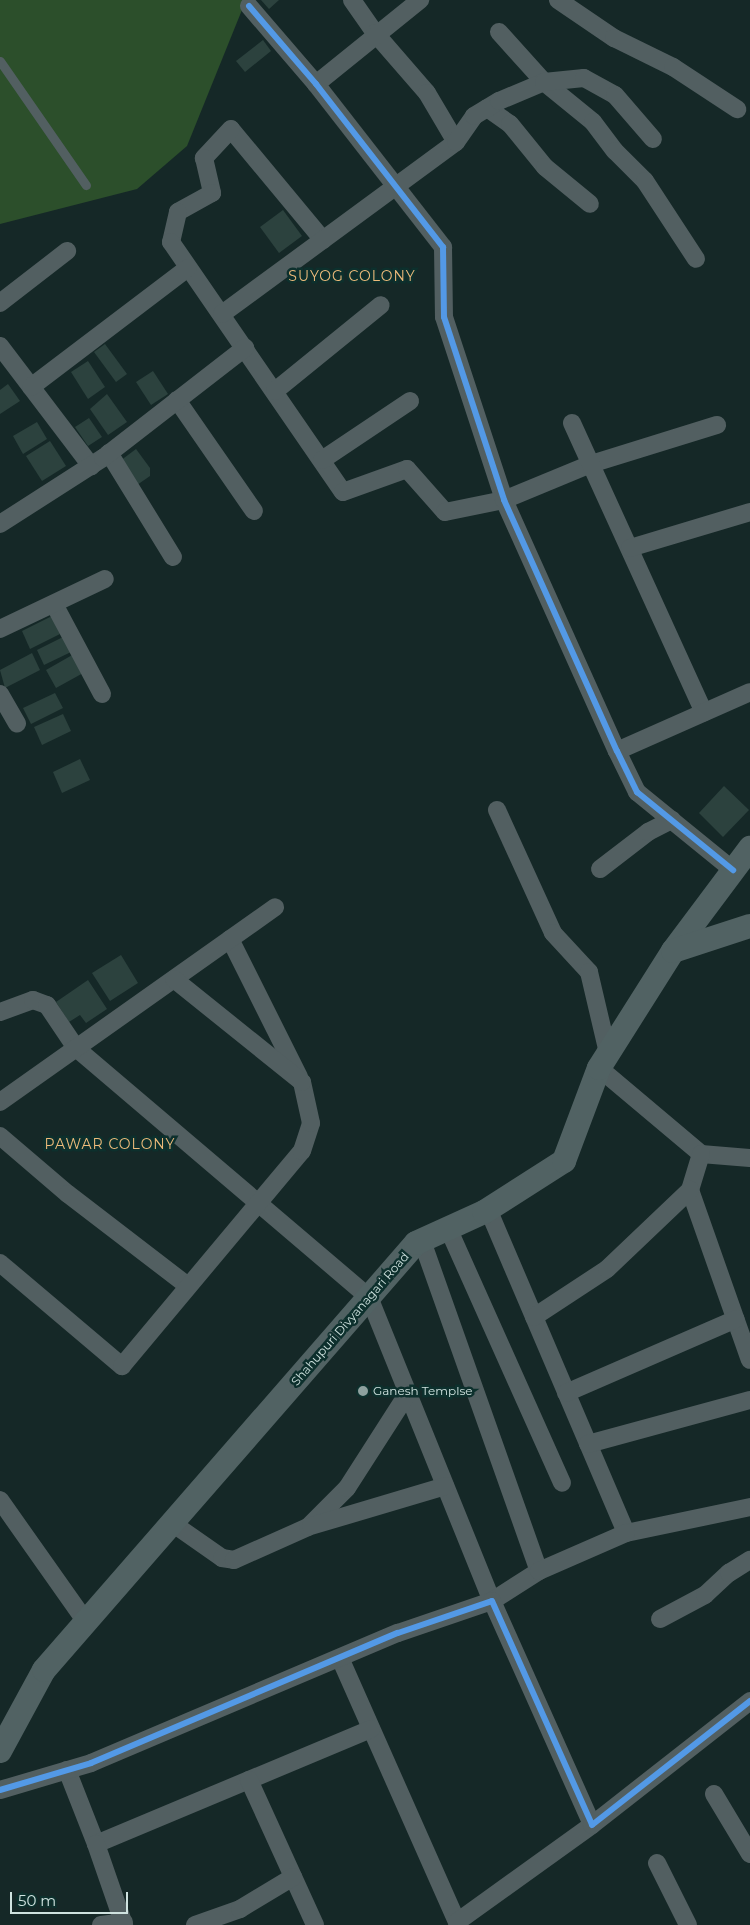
<!DOCTYPE html>
<html>
<head>
<meta charset="utf-8">
<style>
	body { margin:0 }
	#map { position:relative; width:750px; height:1925px; overflow:hidden; background:#152827; font-family:Montserrat,sans-serif }
	div>[style] { position:absolute }
	[style*='--x'] { left:calc(var(--x)*1px); top:calc(var(--y)*1px); width:calc(var(--w)*1px); rotate:calc(var(--a)*1deg) }
	.green>* { inset:0; background:#2c4f2b }
	.building>* { inset:0; background:#2c423e }
	.service>* { height:9px; margin:-4.5px; padding:0 4.5px; transform-origin:4.5px; border-radius:4.5px; background:#525f61 }
	.minor>* { height:18px; margin:-9px; padding:0 9px; transform-origin:9px; border-radius:9px; background:#525f61 }
	.secondary>* { height:24px; margin:-12px; padding:0 12px; transform-origin:12px; border-radius:12px; background:#516263 }
	.cycleway>* { height:6px; margin:-3px; padding:0 3px; transform-origin:3px; border-radius:3px; background:#5399e6 }
	.dots>* { width:14px; height:14px; translate:-50% -50%; box-sizing:border-box; border:2px solid #0d302d; border-radius:50% }
	span { translate:-50% -50%; white-space:nowrap; text-align:center; line-height:1.15; -webkit-text-stroke:5px #0d302d; paint-order:stroke }
	.street-label { font-size:12px; color:#cfe2df }
	.poi-label { font-size:12px; color:#cfe2df }
	.left { translate:0 -50%; text-align:left }
	.neighbourhood-label { font-size:14px; color:#eebb7b; letter-spacing:1px }
	.scale { position:absolute; left:10px; top:1892px; width:118px; height:22px; box-sizing:border-box; border:2px solid #cfe2df; border-top:0; padding-left:6px; font-size:15px; line-height:18px; white-space:nowrap; color:#cfe2df; -webkit-text-stroke:4px #0d302d; paint-order:stroke }
</style>
</head>
<body>
<div id="map">
	<div class="green">
		<i style="clip-path:polygon(0 0,246px 0,187px 146px,137px 189px,0 224px)"></i>
	</div>
	<div class="building">
		<i style="clip-path:polygon(261px 0,279px 0,269px 9px)"></i>
		<i style="clip-path:polygon(263px 40px,271px 51px,245px 72px,236px 61px)"></i>
		<i style="clip-path:polygon(283px 210px,302px 236px,279px 253px,260px 227px)"></i>
		<i style="clip-path:polygon(105px 344px,127px 374px,116px 382px,94px 352px)"></i>
		<i style="clip-path:polygon(88px 361px,105px 387px,88px 399px,71px 372px)"></i>
		<i style="clip-path:polygon(153px 371px,168px 394px,151px 405px,136px 382px)"></i>
		<i style="clip-path:polygon(8px 384px,20px 401px,0 414px,0 390px)"></i>
		<i style="clip-path:polygon(107px 394px,127px 422px,108px 435px,90px 409px)"></i>
		<i style="clip-path:polygon(89px 418px,102px 437px,88px 446px,75px 427px)"></i>
		<i style="clip-path:polygon(37px 422px,47px 439px,23px 454px,13px 436px)"></i>
		<i style="clip-path:polygon(50px 441px,66px 466px,42px 481px,26px 456px)"></i>
		<i style="clip-path:polygon(136px 449px,150px 468px,150px 476px,137px 485px,120px 461px)"></i>
		<i style="clip-path:polygon(52px 616px,60px 634px,30px 649px,22px 631px)"></i>
		<i style="clip-path:polygon(63px 637px,71px 652px,44px 665px,37px 650px)"></i>
		<i style="clip-path:polygon(32px 653px,40px 670px,5px 688px,0 670px)"></i>
		<i style="clip-path:polygon(74px 654px,85px 672px,56px 688px,46px 670px)"></i>
		<i style="clip-path:polygon(55px 693px,63px 708px,31px 724px,23px 708px)"></i>
		<i style="clip-path:polygon(63px 714px,71px 731px,42px 745px,34px 727px)"></i>
		<i style="clip-path:polygon(80px 759px,90px 780px,62px 793px,53px 772px)"></i>
		<i style="clip-path:polygon(724px 786px,749px 810px,723px 837px,699px 813px)"></i>
		<i style="clip-path:polygon(121px 955px,138px 983px,110px 1001px,92px 973px)"></i>
		<i style="clip-path:polygon(88px 980px,107px 1009px,86px 1023px,80px 1015px,69px 1022px,56px 1002px)"></i>
	</div>
	<div class="service">
		<i style="--x:0;--y:61;--w:151;--a:55.3"></i>
	</div>
	<div class="minor">
		<i style="--x:352;--y:0;--w:40;--a:55.1"></i>
		<i style="--x:375;--y:33;--w:79;--a:49.1"></i>
		<i style="--x:427;--y:93;--w:57;--a:59.4"></i>
		<i style="--x:558;--y:0;--w:68;--a:34.2"></i>
		<i style="--x:614;--y:38;--w:66;--a:26.2"></i>
		<i style="--x:673;--y:67;--w:77;--a:33.3"></i>
		<i style="--x:249;--y:6;--w:103;--a:49.3"></i>
		<i style="--x:316;--y:84;--w:207;--a:52.1"></i>
		<i style="--x:443;--y:247;--w:70;--a:89.2"></i>
		<i style="--x:444;--y:317;--w:193;--a:71.8"></i>
		<i style="--x:504;--y:500;--w:275;--a:65.8"></i>
		<i style="--x:617;--y:751;--w:46;--a:64"></i>
		<i style="--x:637;--y:792;--w:124;--a:39.1"></i>
		<i style="--x:499;--y:32;--w:67;--a:48"></i>
		<i style="--x:544;--y:82;--w:63;--a:39.2"></i>
		<i style="--x:593;--y:122;--w:36;--a:53"></i>
		<i style="--x:615;--y:151;--w:42;--a:45"></i>
		<i style="--x:645;--y:181;--w:93;--a:56.8"></i>
		<i style="--x:316;--y:84;--w:134;--a:-38.9"></i>
		<i style="--x:487;--y:108;--w:28;--a:35"></i>
		<i style="--x:510;--y:124;--w:55;--a:50.9"></i>
		<i style="--x:545;--y:167;--w:58;--a:39.4"></i>
		<i style="--x:323;--y:240;--w:144;--a:-129.7"></i>
		<i style="--x:231;--y:129;--w:40;--a:133"></i>
		<i style="--x:204;--y:158;--w:36;--a:77"></i>
		<i style="--x:212;--y:193;--w:39;--a:151"></i>
		<i style="--x:178;--y:212;--w:31;--a:103"></i>
		<i style="--x:171;--y:242;--w:303;--a:55.5"></i>
		<i style="--x:343;--y:492;--w:68;--a:-19.8"></i>
		<i style="--x:407;--y:469;--w:57;--a:48.5"></i>
		<i style="--x:445;--y:512;--w:60;--a:-11.5"></i>
		<i style="--x:504;--y:500;--w:94;--a:-22.5"></i>
		<i style="--x:591;--y:464;--w:132;--a:-17.2"></i>
		<i style="--x:0;--y:303;--w:85;--a:-37.8"></i>
		<i style="--x:222;--y:314;--w:290;--a:-36.3"></i>
		<i style="--x:456;--y:142;--w:32;--a:-55"></i>
		<i style="--x:474;--y:116;--w:29;--a:-31"></i>
		<i style="--x:499;--y:101;--w:49;--a:-22.9"></i>
		<i style="--x:544;--y:82;--w:40;--a:-5.7"></i>
		<i style="--x:584;--y:78;--w:35;--a:29"></i>
		<i style="--x:615;--y:95;--w:58;--a:49.2"></i>
		<i style="--x:0;--y:346;--w:151;--a:52.8"></i>
		<i style="--x:31;--y:387;--w:197;--a:-37.2"></i>
		<i style="--x:275;--y:391;--w:136;--a:-39.1"></i>
		<i style="--x:177;--y:400;--w:135;--a:55.3"></i>
		<i style="--x:572;--y:423;--w:318;--a:65.5"></i>
		<i style="--x:109;--y:453;--w:122;--a:58.4"></i>
		<i style="--x:322;--y:460;--w:106;--a:-33.8"></i>
		<i style="--x:0;--y:524;--w:122;--a:-32.7"></i>
		<i style="--x:103;--y:458;--w:180;--a:-37.8"></i>
		<i style="--x:630;--y:548;--w:125;--a:-16.7"></i>
		<i style="--x:54;--y:604;--w:102;--a:61.9"></i>
		<i style="--x:0;--y:629;--w:116;--a:-25.5"></i>
		<i style="--x:0;--y:694;--w:34;--a:60"></i>
		<i style="--x:617;--y:751;--w:145;--a:-23.9"></i>
		<i style="--x:497;--y:810;--w:135;--a:65.5"></i>
		<i style="--x:553;--y:933;--w:53;--a:47.3"></i>
		<i style="--x:589;--y:972;--w:83;--a:76.8"></i>
		<i style="--x:600;--y:869;--w:61;--a:-37.6"></i>
		<i style="--x:648;--y:832;--w:27;--a:-27"></i>
		<i style="--x:230;--y:939;--w:154;--a:63.4"></i>
		<i style="--x:0;--y:1012;--w:35;--a:-20"></i>
		<i style="--x:33;--y:1000;--w:15;--a:20"></i>
		<i style="--x:47;--y:1005;--w:52;--a:56"></i>
		<i style="--x:76;--y:1048;--w:385;--a:40.4"></i>
		<i style="--x:369;--y:1297;--w:328;--a:68"></i>
		<i style="--x:492;--y:1601;--w:56;--a:-32.6"></i>
		<i style="--x:599;--y:1068;--w:133;--a:40.1"></i>
		<i style="--x:701;--y:1154;--w:49;--a:4.7"></i>
		<i style="--x:0;--y:1102;--w:337;--a:-35.3"></i>
		<i style="--x:0;--y:1136;--w:89;--a:40.5"></i>
		<i style="--x:68;--y:1194;--w:151;--a:37.5"></i>
		<i style="--x:701;--y:1154;--w:38;--a:107"></i>
		<i style="--x:690;--y:1190;--w:180;--a:70.6"></i>
		<i style="--x:488;--y:1209;--w:352;--a:66.9"></i>
		<i style="--x:626;--y:1533;--w:127;--a:-11.8"></i>
		<i style="--x:448;--y:1228;--w:279;--a:65.9"></i>
		<i style="--x:422;--y:1241;--w:350;--a:70.5"></i>
		<i style="--x:539;--y:1571;--w:95;--a:-23.6"></i>
		<i style="--x:0;--y:1263;--w:160;--a:40.2"></i>
		<i style="--x:122;--y:1366;--w:280;--a:-50.1"></i>
		<i style="--x:302;--y:1151;--w:29;--a:-72"></i>
		<i style="--x:311;--y:1123;--w:42;--a:-102.4"></i>
		<i style="--x:302;--y:1082;--w:164;--a:-141.2"></i>
		<i style="--x:534;--y:1317;--w:87;--a:-33.3"></i>
		<i style="--x:607;--y:1269;--w:115;--a:-43.6"></i>
		<i style="--x:566;--y:1393;--w:185;--a:-23.5"></i>
		<i style="--x:588;--y:1444;--w:168;--a:-15.2"></i>
		<i style="--x:0;--y:1500;--w:149;--a:54.8"></i>
		<i style="--x:172;--y:1523;--w:61;--a:35"></i>
		<i style="--x:222;--y:1558;--w:12;--a:9"></i>
		<i style="--x:234;--y:1560;--w:81;--a:-24"></i>
		<i style="--x:308;--y:1527;--w:55;--a:-45"></i>
		<i style="--x:347;--y:1488;--w:113;--a:-57.3"></i>
		<i style="--x:311;--y:1526;--w:140;--a:-16.6"></i>
		<i style="--x:660;--y:1619;--w:51;--a:-28.1"></i>
		<i style="--x:705;--y:1595;--w:33;--a:-43"></i>
		<i style="--x:729;--y:1573;--w:25;--a:-32"></i>
		<i style="--x:340;--y:1658;--w:289;--a:66.1"></i>
		<i style="--x:457;--y:1922;--w:166;--a:-35.7"></i>
		<i style="--x:67;--y:1770;--w:79;--a:68.6"></i>
		<i style="--x:96;--y:1844;--w:298;--a:-22.7"></i>
		<i style="--x:249;--y:1780;--w:159;--a:65.5"></i>
		<i style="--x:0;--y:1790;--w:95;--a:-16.5"></i>
		<i style="--x:91;--y:1763;--w:333;--a:-23"></i>
		<i style="--x:398;--y:1633;--w:99;--a:-18.8"></i>
		<i style="--x:492;--y:1601;--w:245;--a:65.9"></i>
		<i style="--x:592;--y:1825;--w:201;--a:-38.1"></i>
		<i style="--x:714;--y:1794;--w:70;--a:59"></i>
		<i style="--x:96;--y:1844;--w:86;--a:70.9"></i>
		<i style="--x:657;--y:1863;--w:69;--a:63.4"></i>
		<i style="--x:101;--y:1925;--w:23;--a:-7"></i>
		<i style="--x:195;--y:1925;--w:48;--a:-19.6"></i>
		<i style="--x:240;--y:1909;--w:62;--a:-31.1"></i>
	</div>
	<div class="secondary">
		<i style="--x:673;--y:951;--w:129;--a:-53.2"></i>
		<i style="--x:0;--y:1751;--w:92;--a:-61.5"></i>
		<i style="--x:44;--y:1670;--w:566;--a:-48.94"></i>
		<i style="--x:416;--y:1243;--w:75;--a:-24.5"></i>
		<i style="--x:484;--y:1212;--w:95;--a:-32.5"></i>
		<i style="--x:564;--y:1161;--w:99;--a:-69.4"></i>
		<i style="--x:599;--y:1068;--w:138;--a:-57.7"></i>
		<i style="--x:673;--y:951;--w:81;--a:-18"></i>
	</div>
	<div class="cycleway">
		<i style="--x:249;--y:6;--w:103;--a:49.3"></i>
		<i style="--x:316;--y:84;--w:207;--a:52.1"></i>
		<i style="--x:443;--y:247;--w:70;--a:89.2"></i>
		<i style="--x:444;--y:317;--w:193;--a:71.8"></i>
		<i style="--x:504;--y:500;--w:275;--a:65.8"></i>
		<i style="--x:617;--y:751;--w:46;--a:64"></i>
		<i style="--x:637;--y:792;--w:124;--a:39.1"></i>
		<i style="--x:0;--y:1790;--w:95;--a:-16.5"></i>
		<i style="--x:91;--y:1763;--w:333;--a:-23"></i>
		<i style="--x:398;--y:1633;--w:99;--a:-18.8"></i>
		<i style="--x:492;--y:1601;--w:245;--a:65.9"></i>
		<i style="--x:592;--y:1825;--w:201;--a:-38.1"></i>
	</div>
	<div class="dots">
		<i style="left:363px;top:1391px;background:#8ea19f"></i>
	</div>
	<div class="street-label">
		<span style="left:350px;top:1319px;rotate:-49deg">Shahupuri Divyanagari Road</span>
	</div>
	<div class="poi-label">
		<span class="left" style="left:373px;top:1391px">Ganesh Templse</span>
	</div>
	<div class="neighbourhood-label">
		<span style="left:352px;top:276px">SUYOG COLONY</span>
		<span style="left:110px;top:1144px">PAWAR COLONY</span>
	</div>
	<div class="scale">50 m</div>
</div>
</body>
</html>
